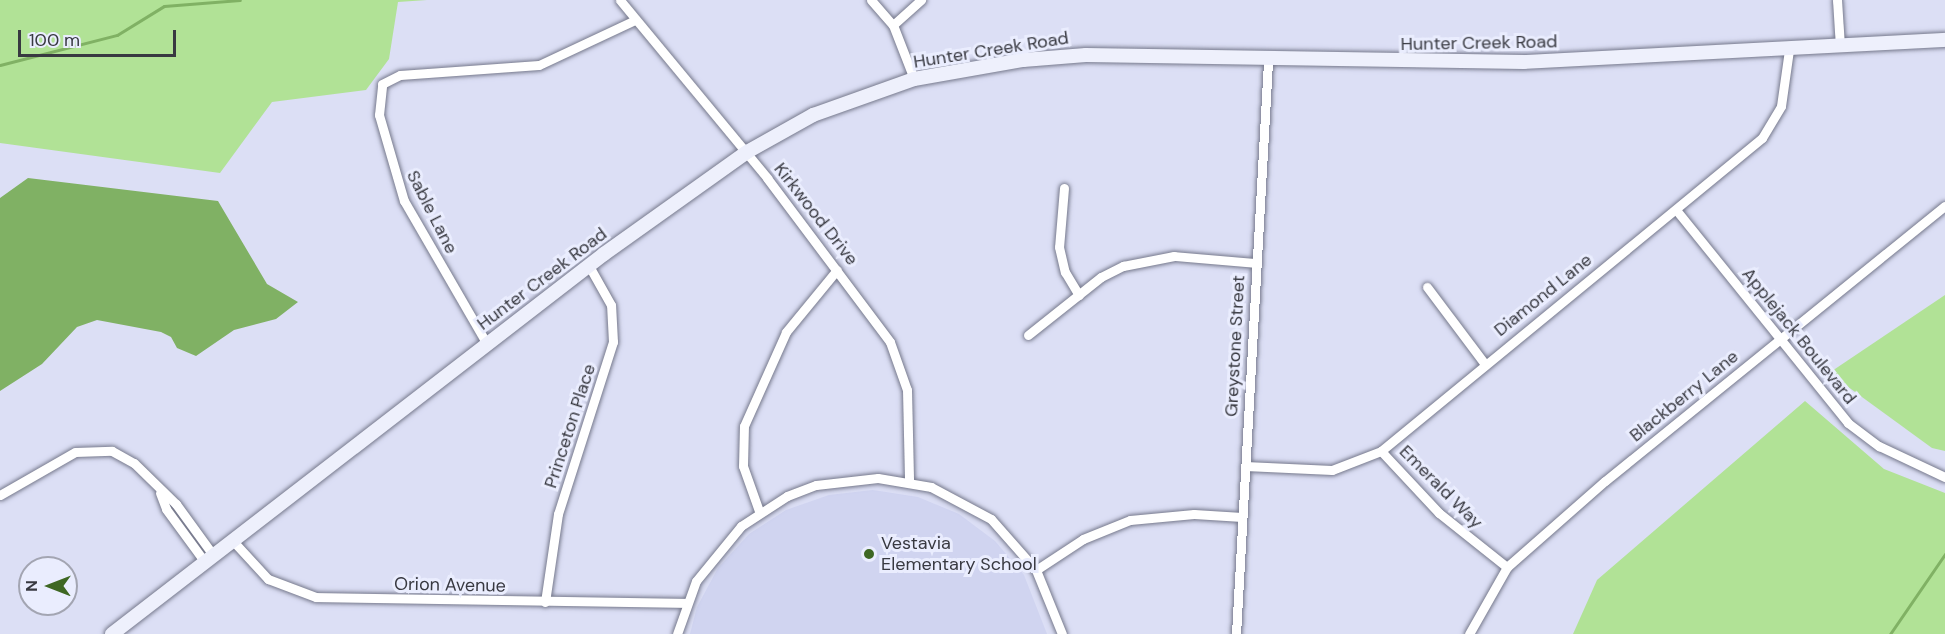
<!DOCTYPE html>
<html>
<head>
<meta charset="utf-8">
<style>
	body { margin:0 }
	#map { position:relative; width:1945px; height:634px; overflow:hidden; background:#dcdff5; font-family:"DM Sans",sans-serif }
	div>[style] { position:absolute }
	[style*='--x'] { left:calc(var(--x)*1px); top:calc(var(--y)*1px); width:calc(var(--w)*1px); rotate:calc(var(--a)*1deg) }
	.built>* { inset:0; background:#d0d4f0 }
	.green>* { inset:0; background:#b1e296 }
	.water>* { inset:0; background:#80b164 }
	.stream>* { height:3px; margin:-1.5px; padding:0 1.5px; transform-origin:1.5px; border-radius:1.5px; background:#80b164 }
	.roads { filter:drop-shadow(0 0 2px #76798c) drop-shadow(0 0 2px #76798c) }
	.minor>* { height:9px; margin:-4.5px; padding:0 4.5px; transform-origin:4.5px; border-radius:4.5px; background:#fff }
	.secondary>* { height:14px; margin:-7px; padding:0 7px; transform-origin:7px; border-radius:7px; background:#eef0fc }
	.dots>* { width:16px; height:16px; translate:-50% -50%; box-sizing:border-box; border:3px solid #eaedfe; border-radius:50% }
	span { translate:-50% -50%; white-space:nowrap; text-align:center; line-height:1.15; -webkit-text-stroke:6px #eaedfe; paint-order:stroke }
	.street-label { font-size:18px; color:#383941 }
	.poi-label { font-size:18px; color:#383941 }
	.left { translate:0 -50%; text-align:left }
	.north { position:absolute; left:18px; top:556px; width:60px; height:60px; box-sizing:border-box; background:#eaedfe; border:2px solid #a3a5b2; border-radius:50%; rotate:270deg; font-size:16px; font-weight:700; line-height:24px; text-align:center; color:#383941 }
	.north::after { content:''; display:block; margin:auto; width:21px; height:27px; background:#3e6723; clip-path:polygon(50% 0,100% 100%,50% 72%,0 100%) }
	.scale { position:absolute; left:18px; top:30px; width:158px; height:27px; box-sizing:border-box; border:3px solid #383941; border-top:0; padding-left:8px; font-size:18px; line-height:21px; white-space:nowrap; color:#383941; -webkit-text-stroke:4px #eaedfe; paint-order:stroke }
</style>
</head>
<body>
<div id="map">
	<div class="built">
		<i style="clip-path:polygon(873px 490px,918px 497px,959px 514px,995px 541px,1024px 575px,1047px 634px,690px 634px,697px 607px,718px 568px,749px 534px,786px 510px,829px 495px)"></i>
	</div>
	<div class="green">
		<i style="clip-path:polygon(0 0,427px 0,398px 2px,389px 59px,366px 90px,272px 102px,220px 173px,0 143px)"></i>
		<i style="clip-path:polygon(1945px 295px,1945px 451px,1932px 448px,1829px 373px)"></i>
		<i style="clip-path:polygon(1805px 401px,1884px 469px,1945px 493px,1945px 634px,1573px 634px,1597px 580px)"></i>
	</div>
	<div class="water">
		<i style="clip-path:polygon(28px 178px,218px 201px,267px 284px,298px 302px,276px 319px,234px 330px,196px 356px,177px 348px,171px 337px,161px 332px,97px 320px,77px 327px,42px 364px,0 391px,0 198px)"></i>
	</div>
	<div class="stream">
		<i style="--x:0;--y:65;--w:121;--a:-14.4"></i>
		<i style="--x:117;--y:35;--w:55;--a:-31.7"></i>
		<i style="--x:164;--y:6;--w:76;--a:-4.5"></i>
		<i style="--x:1890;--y:634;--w:97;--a:-55.5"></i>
	</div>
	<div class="roads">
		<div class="minor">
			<i style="--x:620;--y:0;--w:231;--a:50.4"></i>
			<i style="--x:767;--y:178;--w:205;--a:53.1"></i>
			<i style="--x:890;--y:342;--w:51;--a:70.5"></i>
			<i style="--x:907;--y:390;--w:91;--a:88.7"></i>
			<i style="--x:871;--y:0;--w:33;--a:49"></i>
			<i style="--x:893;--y:25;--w:58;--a:68.7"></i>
			<i style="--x:1837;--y:0;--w:46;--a:86.3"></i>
			<i style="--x:893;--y:25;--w:38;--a:-42"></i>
			<i style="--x:1064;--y:188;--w:59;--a:94.8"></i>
			<i style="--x:1059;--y:247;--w:26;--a:77"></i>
			<i style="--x:1065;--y:272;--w:27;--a:59"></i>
			<i style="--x:1677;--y:211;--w:272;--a:51.1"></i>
			<i style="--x:1848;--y:423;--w:39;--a:37"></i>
			<i style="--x:1879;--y:446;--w:73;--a:25.2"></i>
			<i style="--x:1427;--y:287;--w:95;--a:53.1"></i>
			<i style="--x:1028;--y:335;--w:93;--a:-38.5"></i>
			<i style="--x:1101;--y:277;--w:25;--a:-27"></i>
			<i style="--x:1123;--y:266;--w:52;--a:-11.1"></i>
			<i style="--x:1174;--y:256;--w:82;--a:4.9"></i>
			<i style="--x:487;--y:344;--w:165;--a:-120.1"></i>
			<i style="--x:404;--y:201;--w:90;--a:-106.2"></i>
			<i style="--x:379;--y:115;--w:31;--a:-84"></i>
			<i style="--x:382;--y:84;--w:20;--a:-27"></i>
			<i style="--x:400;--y:75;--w:139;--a:-4.1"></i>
			<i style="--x:539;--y:65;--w:106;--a:-25.1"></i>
			<i style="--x:1381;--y:451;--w:85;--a:46.9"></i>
			<i style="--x:1439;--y:513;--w:87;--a:38.5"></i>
			<i style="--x:1245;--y:466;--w:87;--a:2.6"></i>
			<i style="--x:1332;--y:470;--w:53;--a:-21.2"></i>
			<i style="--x:1381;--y:451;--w:493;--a:-39.4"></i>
			<i style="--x:1762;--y:138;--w:37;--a:-59"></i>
			<i style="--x:1781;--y:106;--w:57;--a:-81.9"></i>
			<i style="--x:160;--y:493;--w:17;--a:69"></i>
			<i style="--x:166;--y:509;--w:64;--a:53.8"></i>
			<i style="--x:0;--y:495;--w:86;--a:-29.8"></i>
			<i style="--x:75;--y:452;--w:37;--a:-2"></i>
			<i style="--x:112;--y:451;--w:25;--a:29"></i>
			<i style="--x:134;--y:463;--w:59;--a:44.3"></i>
			<i style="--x:176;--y:504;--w:63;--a:54"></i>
			<i style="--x:759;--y:511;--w:48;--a:-109.6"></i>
			<i style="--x:743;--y:466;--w:40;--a:-88.6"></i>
			<i style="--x:744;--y:426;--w:103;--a:-65.9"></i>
			<i style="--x:786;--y:332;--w:80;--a:-50.6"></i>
			<i style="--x:233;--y:541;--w:52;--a:47.4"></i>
			<i style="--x:268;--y:579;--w:51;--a:20.6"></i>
			<i style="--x:316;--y:597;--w:371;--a:0.9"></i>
			<i style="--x:1036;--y:570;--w:56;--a:-33.4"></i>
			<i style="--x:1083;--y:539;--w:51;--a:-22"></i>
			<i style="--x:1130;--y:520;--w:64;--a:-5.4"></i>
			<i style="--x:1194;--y:514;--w:48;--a:3.6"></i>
			<i style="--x:545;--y:602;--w:89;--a:-81.6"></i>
			<i style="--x:558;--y:514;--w:181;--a:-72.3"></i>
			<i style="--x:613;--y:342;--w:37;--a:-93"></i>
			<i style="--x:611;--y:305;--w:45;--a:-119.4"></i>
			<i style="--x:677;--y:634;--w:56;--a:-70.3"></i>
			<i style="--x:696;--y:581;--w:71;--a:-50.7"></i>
			<i style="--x:741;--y:526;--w:55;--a:-33.1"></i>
			<i style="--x:787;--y:496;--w:31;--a:-21"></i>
			<i style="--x:816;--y:485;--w:62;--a:-6.4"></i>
			<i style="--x:878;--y:478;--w:54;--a:9.6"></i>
			<i style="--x:931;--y:487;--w:68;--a:28.1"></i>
			<i style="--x:991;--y:519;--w:68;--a:48.6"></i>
			<i style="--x:1036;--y:570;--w:69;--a:67.9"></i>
			<i style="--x:1236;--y:634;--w:574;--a:-86.8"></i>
			<i style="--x:1469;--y:634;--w:77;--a:-60.4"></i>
			<i style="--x:1507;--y:567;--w:130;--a:-41.3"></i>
			<i style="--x:1605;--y:481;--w:437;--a:-39"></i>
		</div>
		<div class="secondary">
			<i style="--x:112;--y:634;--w:622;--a:-37.68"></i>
			<i style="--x:604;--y:254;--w:176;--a:-35.5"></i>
			<i style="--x:747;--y:152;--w:76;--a:-29.3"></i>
			<i style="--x:813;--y:115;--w:107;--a:-19.6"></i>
			<i style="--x:914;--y:79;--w:111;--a:-9.9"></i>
			<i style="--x:1023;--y:60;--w:63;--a:-4.5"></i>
			<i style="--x:1086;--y:55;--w:438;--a:0.9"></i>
			<i style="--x:1524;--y:62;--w:422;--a:-3"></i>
		</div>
	</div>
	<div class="dots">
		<i style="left:869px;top:554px;background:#3e6723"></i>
	</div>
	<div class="street-label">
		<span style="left:1479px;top:43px;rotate:-1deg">Hunter Creek Road</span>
		<span style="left:991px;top:50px;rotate:-9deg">Hunter Creek Road</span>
		<span style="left:432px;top:212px;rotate:63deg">Sable Lane</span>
		<span style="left:816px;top:214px;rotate:52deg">Kirkwood Drive</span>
		<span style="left:542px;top:279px;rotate:-37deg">Hunter Creek Road</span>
		<span style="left:1543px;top:295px;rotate:-39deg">Diamond Lane</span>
		<span style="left:1799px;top:336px;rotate:51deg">Applejack Boulevard</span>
		<span style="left:1235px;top:346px;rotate:-87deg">Greystone Street</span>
		<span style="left:1684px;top:396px;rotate:-39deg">Blackberry Lane</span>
		<span style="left:570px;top:426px;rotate:-72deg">Princeton Place</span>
		<span style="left:1441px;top:487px;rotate:45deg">Emerald Way</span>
		<span style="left:450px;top:585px;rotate:1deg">Orion Avenue</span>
	</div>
	<div class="poi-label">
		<span class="left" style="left:881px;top:554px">Vestavia<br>Elementary School</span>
	</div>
	<div class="north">N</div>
	<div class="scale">100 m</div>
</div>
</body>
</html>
